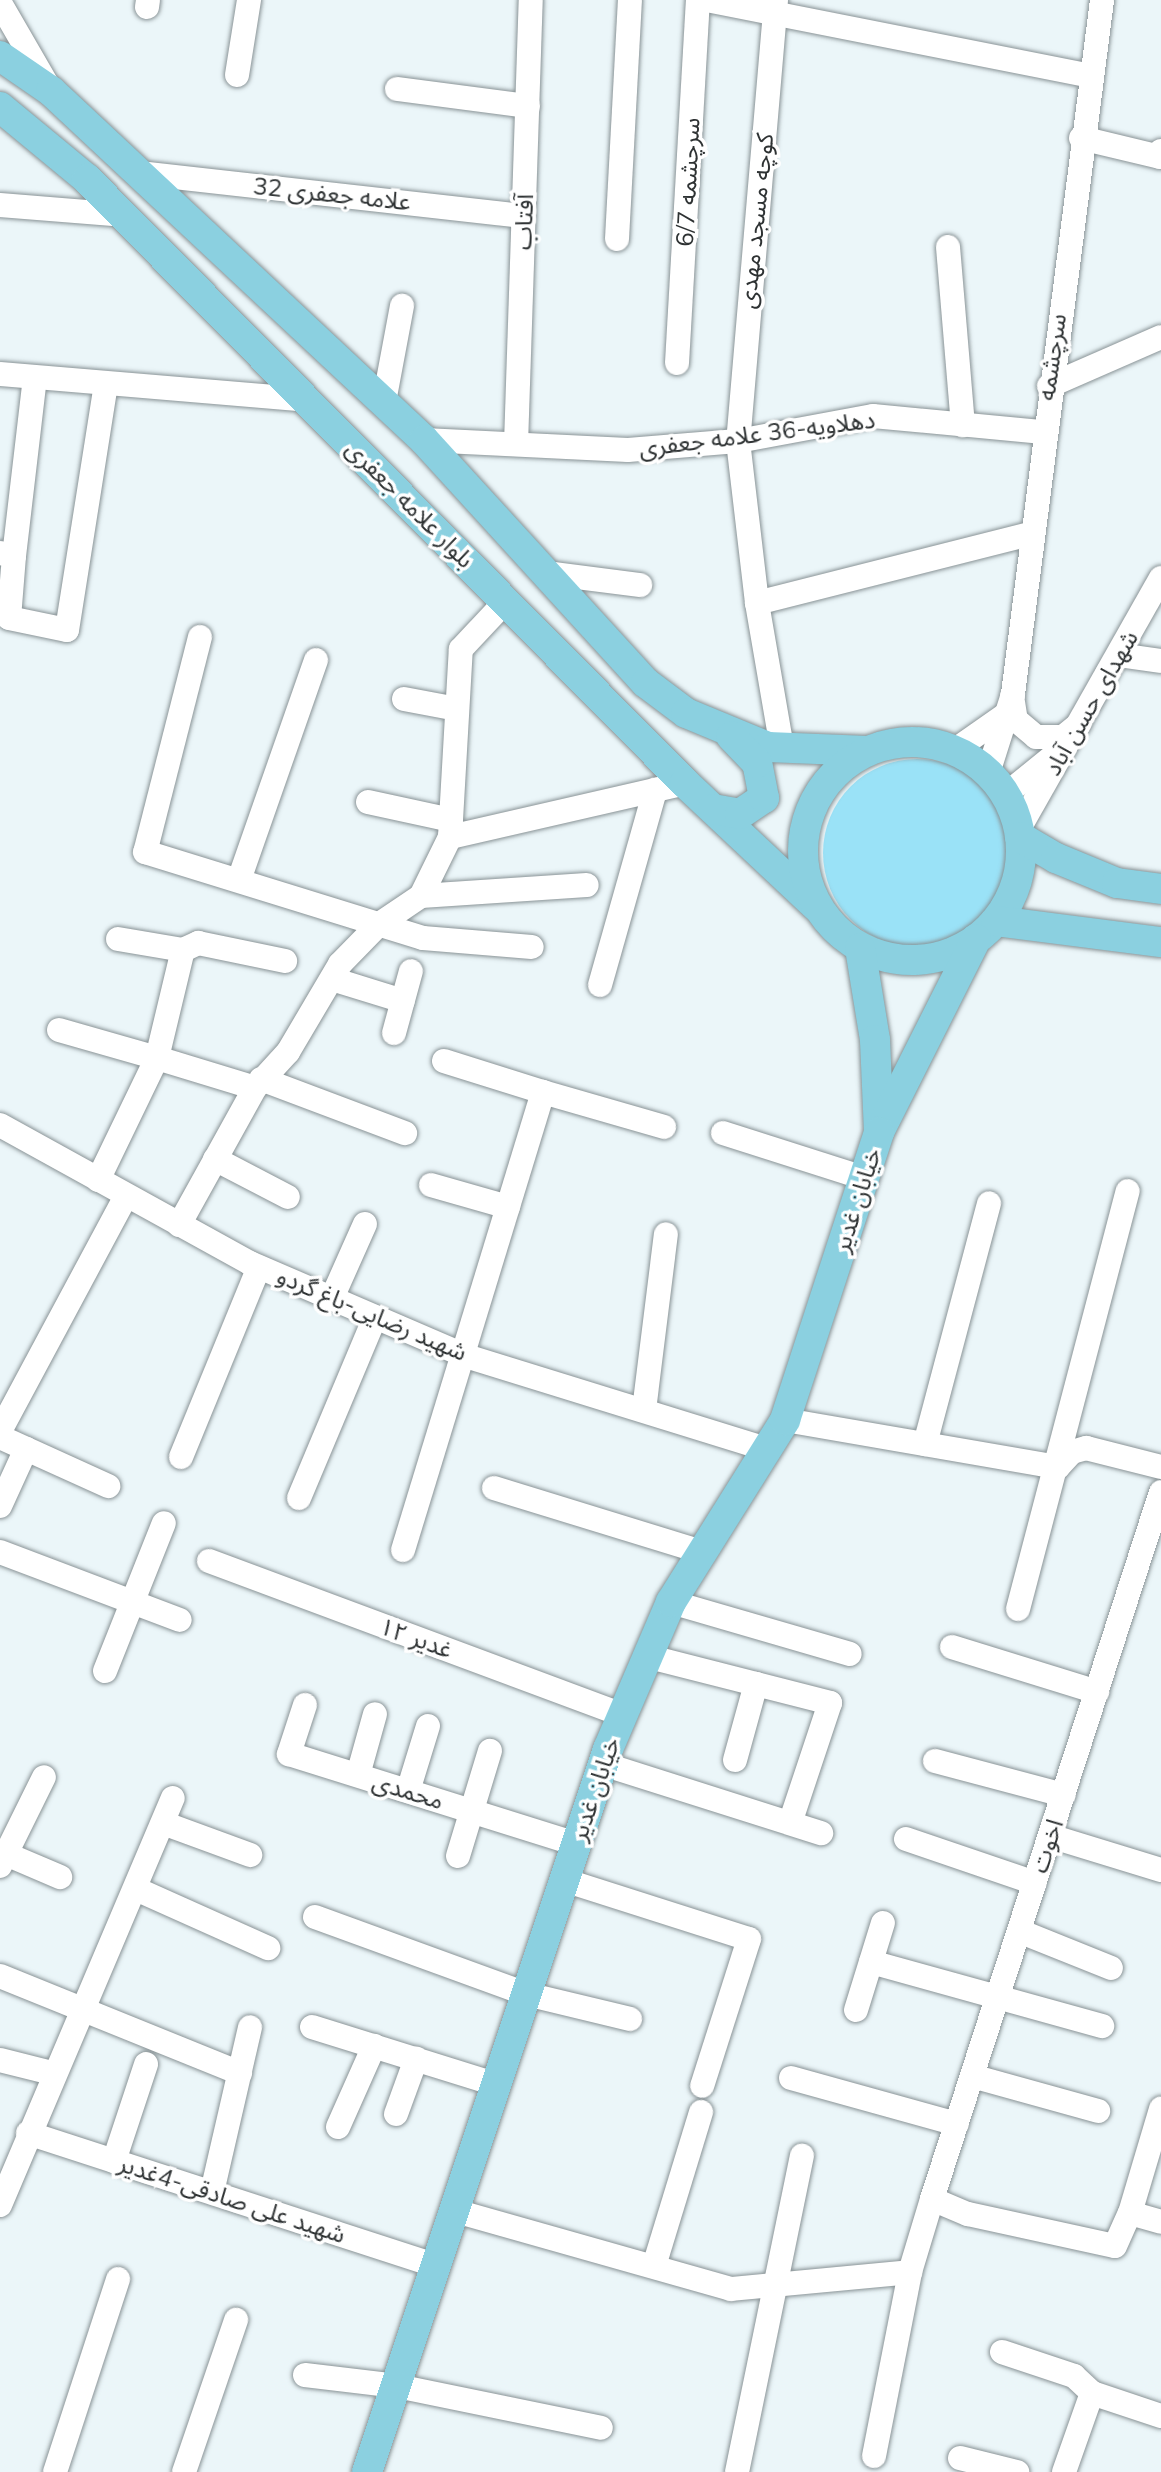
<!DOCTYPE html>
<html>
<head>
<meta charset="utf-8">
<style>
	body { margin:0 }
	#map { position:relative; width:1161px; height:2472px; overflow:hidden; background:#ebf6f9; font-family:Mulish,"Noto Sans Arabic",sans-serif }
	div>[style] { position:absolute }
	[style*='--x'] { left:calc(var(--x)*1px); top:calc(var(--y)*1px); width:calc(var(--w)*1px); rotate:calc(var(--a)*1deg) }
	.green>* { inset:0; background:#9ae2f7 }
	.round { border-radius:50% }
	.roads { filter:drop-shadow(0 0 2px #899396) drop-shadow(0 0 2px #899396) }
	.minor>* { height:24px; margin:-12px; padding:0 12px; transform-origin:12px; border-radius:12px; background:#fff }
	.major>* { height:30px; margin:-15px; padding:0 15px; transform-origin:15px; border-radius:15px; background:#8bd0e0 }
	.major>.ring { margin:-15px; padding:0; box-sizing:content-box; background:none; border:30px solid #8bd0e0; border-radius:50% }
	span { translate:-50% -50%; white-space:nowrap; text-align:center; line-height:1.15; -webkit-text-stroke:7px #fff; paint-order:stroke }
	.street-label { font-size:24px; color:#2e3233 }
</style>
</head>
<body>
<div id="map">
	<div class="green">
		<i class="round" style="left:823px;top:759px;width:188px;height:188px"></i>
	</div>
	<div class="roads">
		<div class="minor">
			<i style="--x:707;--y:0;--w:390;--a:11.2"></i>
			<i style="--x:776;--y:0;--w:443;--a:94.9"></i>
			<i style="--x:738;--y:441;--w:163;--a:83.3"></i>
			<i style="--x:757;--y:603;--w:147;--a:80.2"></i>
			<i style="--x:0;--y:3;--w:98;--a:60"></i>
			<i style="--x:147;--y:7;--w:7;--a:-82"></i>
			<i style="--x:237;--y:75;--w:76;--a:-80.9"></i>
			<i style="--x:397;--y:89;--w:132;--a:7.4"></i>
			<i style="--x:1081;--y:138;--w:81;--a:13.5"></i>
			<i style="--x:1160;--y:157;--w:6;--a:-81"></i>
			<i style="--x:139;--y:173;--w:387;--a:6.4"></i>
			<i style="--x:0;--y:205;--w:123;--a:4.6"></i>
			<i style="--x:617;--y:239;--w:239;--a:-86.9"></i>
			<i style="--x:948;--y:247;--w:179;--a:85.2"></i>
			<i style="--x:677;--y:363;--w:364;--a:-86.7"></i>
			<i style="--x:0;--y:374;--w:308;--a:4.8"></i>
			<i style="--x:1049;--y:386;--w:122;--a:-23.6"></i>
			<i style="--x:384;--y:402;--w:98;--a:-79.4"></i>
			<i style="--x:424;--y:440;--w:204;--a:2.8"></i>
			<i style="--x:628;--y:450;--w:110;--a:-4.7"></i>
			<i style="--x:738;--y:441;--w:137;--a:-10.5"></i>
			<i style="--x:873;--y:416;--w:171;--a:5.4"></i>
			<i style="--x:516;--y:444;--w:444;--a:-88.1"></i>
			<i style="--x:0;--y:553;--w:14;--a:12"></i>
			<i style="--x:14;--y:556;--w:179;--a:-83.3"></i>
			<i style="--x:14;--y:556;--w:62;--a:94.6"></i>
			<i style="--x:9;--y:618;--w:59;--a:11.7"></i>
			<i style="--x:67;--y:630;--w:248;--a:-81"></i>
			<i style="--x:546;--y:573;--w:95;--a:7.3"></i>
			<i style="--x:757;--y:603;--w:281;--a:-14.2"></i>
			<i style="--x:200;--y:637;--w:222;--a:104.3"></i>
			<i style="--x:145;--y:852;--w:291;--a:17.2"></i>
			<i style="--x:423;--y:938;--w:109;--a:4.7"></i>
			<i style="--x:1119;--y:655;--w:42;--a:8.1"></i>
			<i style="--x:1012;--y:696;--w:24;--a:81"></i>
			<i style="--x:1016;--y:720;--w:26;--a:40"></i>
			<i style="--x:1036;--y:737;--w:27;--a:0"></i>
			<i style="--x:1063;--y:737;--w:21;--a:-39"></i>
			<i style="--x:404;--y:699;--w:54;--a:10.7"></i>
			<i style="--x:955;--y:750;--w:61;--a:-35"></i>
			<i style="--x:988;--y:773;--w:83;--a:-72.4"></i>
			<i style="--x:1013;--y:694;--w:700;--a:-82.69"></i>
			<i style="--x:1005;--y:795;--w:67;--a:-38.9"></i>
			<i style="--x:368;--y:802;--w:85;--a:12.2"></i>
			<i style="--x:1020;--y:827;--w:286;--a:-60.5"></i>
			<i style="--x:450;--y:837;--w:241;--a:-12.9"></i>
			<i style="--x:239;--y:880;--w:233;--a:-70.7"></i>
			<i style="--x:421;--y:896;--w:166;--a:-3.8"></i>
			<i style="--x:118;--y:939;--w:66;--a:9.6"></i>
			<i style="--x:183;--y:950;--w:17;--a:-25"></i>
			<i style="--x:198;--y:943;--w:89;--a:11.7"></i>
			<i style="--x:332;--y:979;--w:74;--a:17.2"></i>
			<i style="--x:600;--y:985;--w:203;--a:-74.2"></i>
			<i style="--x:59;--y:1030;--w:102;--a:15.9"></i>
			<i style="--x:157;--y:1058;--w:111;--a:-76.5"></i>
			<i style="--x:394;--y:1033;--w:64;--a:-74.7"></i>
			<i style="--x:444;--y:1061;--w:104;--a:17.4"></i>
			<i style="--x:261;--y:1079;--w:154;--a:20.6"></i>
			<i style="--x:0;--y:1125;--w:286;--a:28.9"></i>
			<i style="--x:250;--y:1263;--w:235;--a:23.3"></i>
			<i style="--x:466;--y:1356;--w:315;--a:17.2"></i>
			<i style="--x:723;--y:1133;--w:148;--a:17.7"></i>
			<i style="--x:215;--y:1159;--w:82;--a:27.5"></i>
			<i style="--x:98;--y:1180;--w:136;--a:-64.2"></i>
			<i style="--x:157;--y:1058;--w:102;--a:17"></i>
			<i style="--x:431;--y:1185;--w:80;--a:15.9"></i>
			<i style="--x:179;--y:1225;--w:157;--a:-61"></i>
			<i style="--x:255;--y:1088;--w:49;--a:-47.5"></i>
			<i style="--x:288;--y:1052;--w:102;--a:-59.4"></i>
			<i style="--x:340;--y:964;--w:54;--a:-45.7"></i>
			<i style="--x:378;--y:925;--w:52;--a:-34"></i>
			<i style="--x:421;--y:896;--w:66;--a:-63.8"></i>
			<i style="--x:450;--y:837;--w:188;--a:-86.7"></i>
			<i style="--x:461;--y:649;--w:66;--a:-46.8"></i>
			<i style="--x:332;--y:1298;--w:81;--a:-66"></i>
			<i style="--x:644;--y:1410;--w:177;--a:-82.9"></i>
			<i style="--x:785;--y:1420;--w:277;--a:9.8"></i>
			<i style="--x:1058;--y:1467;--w:21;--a:-47"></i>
			<i style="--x:1072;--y:1452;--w:15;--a:-16"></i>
			<i style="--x:1086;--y:1448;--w:77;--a:14.2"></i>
			<i style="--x:0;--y:1431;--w:267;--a:-61.8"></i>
			<i style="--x:0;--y:1437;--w:119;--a:24.4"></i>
			<i style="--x:925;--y:1444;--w:249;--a:-75.1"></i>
			<i style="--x:181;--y:1457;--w:205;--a:-67.7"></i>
			<i style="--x:494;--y:1488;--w:218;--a:17.1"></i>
			<i style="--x:299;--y:1498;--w:196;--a:-67.2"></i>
			<i style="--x:0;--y:1506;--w:63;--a:-65.5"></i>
			<i style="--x:403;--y:1550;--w:479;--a:-73"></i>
			<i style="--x:543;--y:1092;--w:126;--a:16.1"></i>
			<i style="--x:0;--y:1552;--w:192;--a:20.7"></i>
			<i style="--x:209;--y:1561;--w:441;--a:20.4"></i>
			<i style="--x:671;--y:1602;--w:186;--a:16.2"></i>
			<i style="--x:1018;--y:1609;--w:432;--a:-75.3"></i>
			<i style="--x:952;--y:1647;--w:152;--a:17.2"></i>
			<i style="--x:646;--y:1656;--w:190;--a:14.3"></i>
			<i style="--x:830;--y:1703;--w:126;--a:108.4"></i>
			<i style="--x:105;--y:1671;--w:159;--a:-68.3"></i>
			<i style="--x:305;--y:1705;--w:52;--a:108.1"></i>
			<i style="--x:289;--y:1754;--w:301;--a:17.4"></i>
			<i style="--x:735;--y:1760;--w:79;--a:-74.6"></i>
			<i style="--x:935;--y:1761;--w:133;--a:14.8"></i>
			<i style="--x:603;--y:1764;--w:229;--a:17.6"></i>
			<i style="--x:358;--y:1775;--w:63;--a:-74.4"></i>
			<i style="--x:408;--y:1791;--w:68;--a:-72.9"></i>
			<i style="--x:163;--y:1823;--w:93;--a:20.2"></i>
			<i style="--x:1050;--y:1836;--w:116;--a:17"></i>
			<i style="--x:906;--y:1839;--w:136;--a:18.8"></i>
			<i style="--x:6;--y:1854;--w:59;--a:23.1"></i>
			<i style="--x:458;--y:1856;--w:110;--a:-73.1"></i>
			<i style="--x:0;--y:1866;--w:99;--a:-63.7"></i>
			<i style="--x:564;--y:1880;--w:194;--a:17.7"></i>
			<i style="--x:749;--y:1939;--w:154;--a:107.7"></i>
			<i style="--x:136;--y:1889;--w:145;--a:24.1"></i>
			<i style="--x:315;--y:1917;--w:225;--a:20"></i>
			<i style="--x:526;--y:1994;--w:107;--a:13.5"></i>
			<i style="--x:1019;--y:1931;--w:99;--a:21.9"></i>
			<i style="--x:871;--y:1962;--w:240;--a:15.5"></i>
			<i style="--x:0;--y:1976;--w:259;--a:22"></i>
			<i style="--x:856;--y:2010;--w:91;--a:-72.8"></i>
			<i style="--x:312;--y:2027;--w:192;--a:17.3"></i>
			<i style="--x:0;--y:2060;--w:54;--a:14"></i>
			<i style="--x:972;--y:2076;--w:131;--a:15.5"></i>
			<i style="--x:791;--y:2078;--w:172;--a:15.5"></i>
			<i style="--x:396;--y:2114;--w:59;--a:-70"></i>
			<i style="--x:338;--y:2127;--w:89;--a:-66"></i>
			<i style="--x:28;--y:2133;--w:428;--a:18"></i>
			<i style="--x:114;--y:2161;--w:102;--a:-71.7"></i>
			<i style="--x:212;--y:2192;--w:169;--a:-77"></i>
			<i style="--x:932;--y:2199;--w:743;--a:-72.05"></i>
			<i style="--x:0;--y:2205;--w:442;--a:-67"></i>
			<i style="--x:452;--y:2210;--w:290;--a:15.8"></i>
			<i style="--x:731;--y:2289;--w:180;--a:-5.4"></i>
			<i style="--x:910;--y:2272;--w:76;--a:-73.2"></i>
			<i style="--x:932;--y:2199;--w:39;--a:23"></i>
			<i style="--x:968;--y:2214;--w:150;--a:12.3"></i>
			<i style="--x:1115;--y:2246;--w:36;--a:-66"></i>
			<i style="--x:1130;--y:2213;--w:32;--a:16"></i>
			<i style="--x:1130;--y:2213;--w:109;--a:-73.4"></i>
			<i style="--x:654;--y:2266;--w:161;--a:-73"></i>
			<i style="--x:1002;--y:2352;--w:76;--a:18.4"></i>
			<i style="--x:1074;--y:2376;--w:25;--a:43"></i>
			<i style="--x:1092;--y:2393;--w:73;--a:18.4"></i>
			<i style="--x:305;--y:2375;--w:93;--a:6.8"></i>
			<i style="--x:397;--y:2386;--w:208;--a:11.6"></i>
			<i style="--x:874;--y:2456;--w:187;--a:-78.9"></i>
			<i style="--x:960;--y:2458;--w:59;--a:13.8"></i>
			<i style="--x:55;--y:2472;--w:203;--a:-71.9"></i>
			<i style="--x:184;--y:2472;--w:161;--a:-71.1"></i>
			<i style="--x:737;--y:2472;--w:323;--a:-78.4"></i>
			<i style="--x:1064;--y:2472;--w:84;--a:-70.5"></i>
		</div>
		<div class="major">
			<i style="--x:0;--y:56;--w:62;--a:34.5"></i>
			<i style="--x:51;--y:91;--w:511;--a:43.1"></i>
			<i style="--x:424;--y:440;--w:329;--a:47.6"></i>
			<i style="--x:646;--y:683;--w:50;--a:36.9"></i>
			<i style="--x:686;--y:713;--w:89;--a:22.5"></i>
			<i style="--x:768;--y:747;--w:99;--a:2.3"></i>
			<i style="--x:0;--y:107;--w:113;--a:39.6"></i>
			<i style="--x:87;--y:179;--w:850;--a:45.29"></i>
			<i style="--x:685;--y:783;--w:180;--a:43.2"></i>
			<i class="ring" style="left:803px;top:742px;width:188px;height:188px"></i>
			<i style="--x:713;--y:809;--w:27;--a:10"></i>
			<i style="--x:740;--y:814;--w:29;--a:-34"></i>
			<i style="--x:764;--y:798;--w:36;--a:-101"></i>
			<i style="--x:757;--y:763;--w:37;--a:-134"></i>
			<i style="--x:1020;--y:837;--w:42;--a:30.3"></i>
			<i style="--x:1056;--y:858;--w:66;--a:22.3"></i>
			<i style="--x:1117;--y:883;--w:44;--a:7.8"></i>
			<i style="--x:996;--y:921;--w:166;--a:7.3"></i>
			<i style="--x:860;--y:948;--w:93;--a:80.7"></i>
			<i style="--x:875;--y:1040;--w:92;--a:87.5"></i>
			<i style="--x:879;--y:1132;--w:216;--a:-63.3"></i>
			<i style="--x:367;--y:2472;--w:762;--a:-71.57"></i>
			<i style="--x:608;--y:1749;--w:160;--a:-66.8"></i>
			<i style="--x:671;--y:1602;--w:215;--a:-57.9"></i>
			<i style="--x:785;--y:1420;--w:303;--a:-71.9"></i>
		</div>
	</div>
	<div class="street-label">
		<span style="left:688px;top:182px;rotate:-87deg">سرچشمه 6/7</span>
		<span style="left:332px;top:194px;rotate:6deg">علامه جعفری 32</span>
		<span style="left:756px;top:221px;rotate:-84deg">کوچه مسجد مهدی</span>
		<span style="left:524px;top:222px;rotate:-88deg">آفتاب</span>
		<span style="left:1052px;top:357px;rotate:-82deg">سرچشمه</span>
		<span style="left:757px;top:434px;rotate:-7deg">دهلاویه-36 علامه جعفری</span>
		<span style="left:410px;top:504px;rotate:45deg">بلوار علامه جعفری</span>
		<span style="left:1091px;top:703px;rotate:-60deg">شهدای حسن آباد</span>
		<span style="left:857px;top:1200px;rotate:-72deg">خیابان غدیر</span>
		<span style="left:372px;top:1314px;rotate:23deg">شهید رضایی-باغ گردو</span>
		<span style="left:416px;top:1638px;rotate:20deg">غدیر ۱۲</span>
		<span style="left:595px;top:1789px;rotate:-71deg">خیابان غدیر</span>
		<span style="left:408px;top:1791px;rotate:17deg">محمدی</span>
		<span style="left:1047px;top:1846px;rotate:-72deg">اخوت</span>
		<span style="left:232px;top:2199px;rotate:18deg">شهید علی صادقی-4غدیر</span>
	</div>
</div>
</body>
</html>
